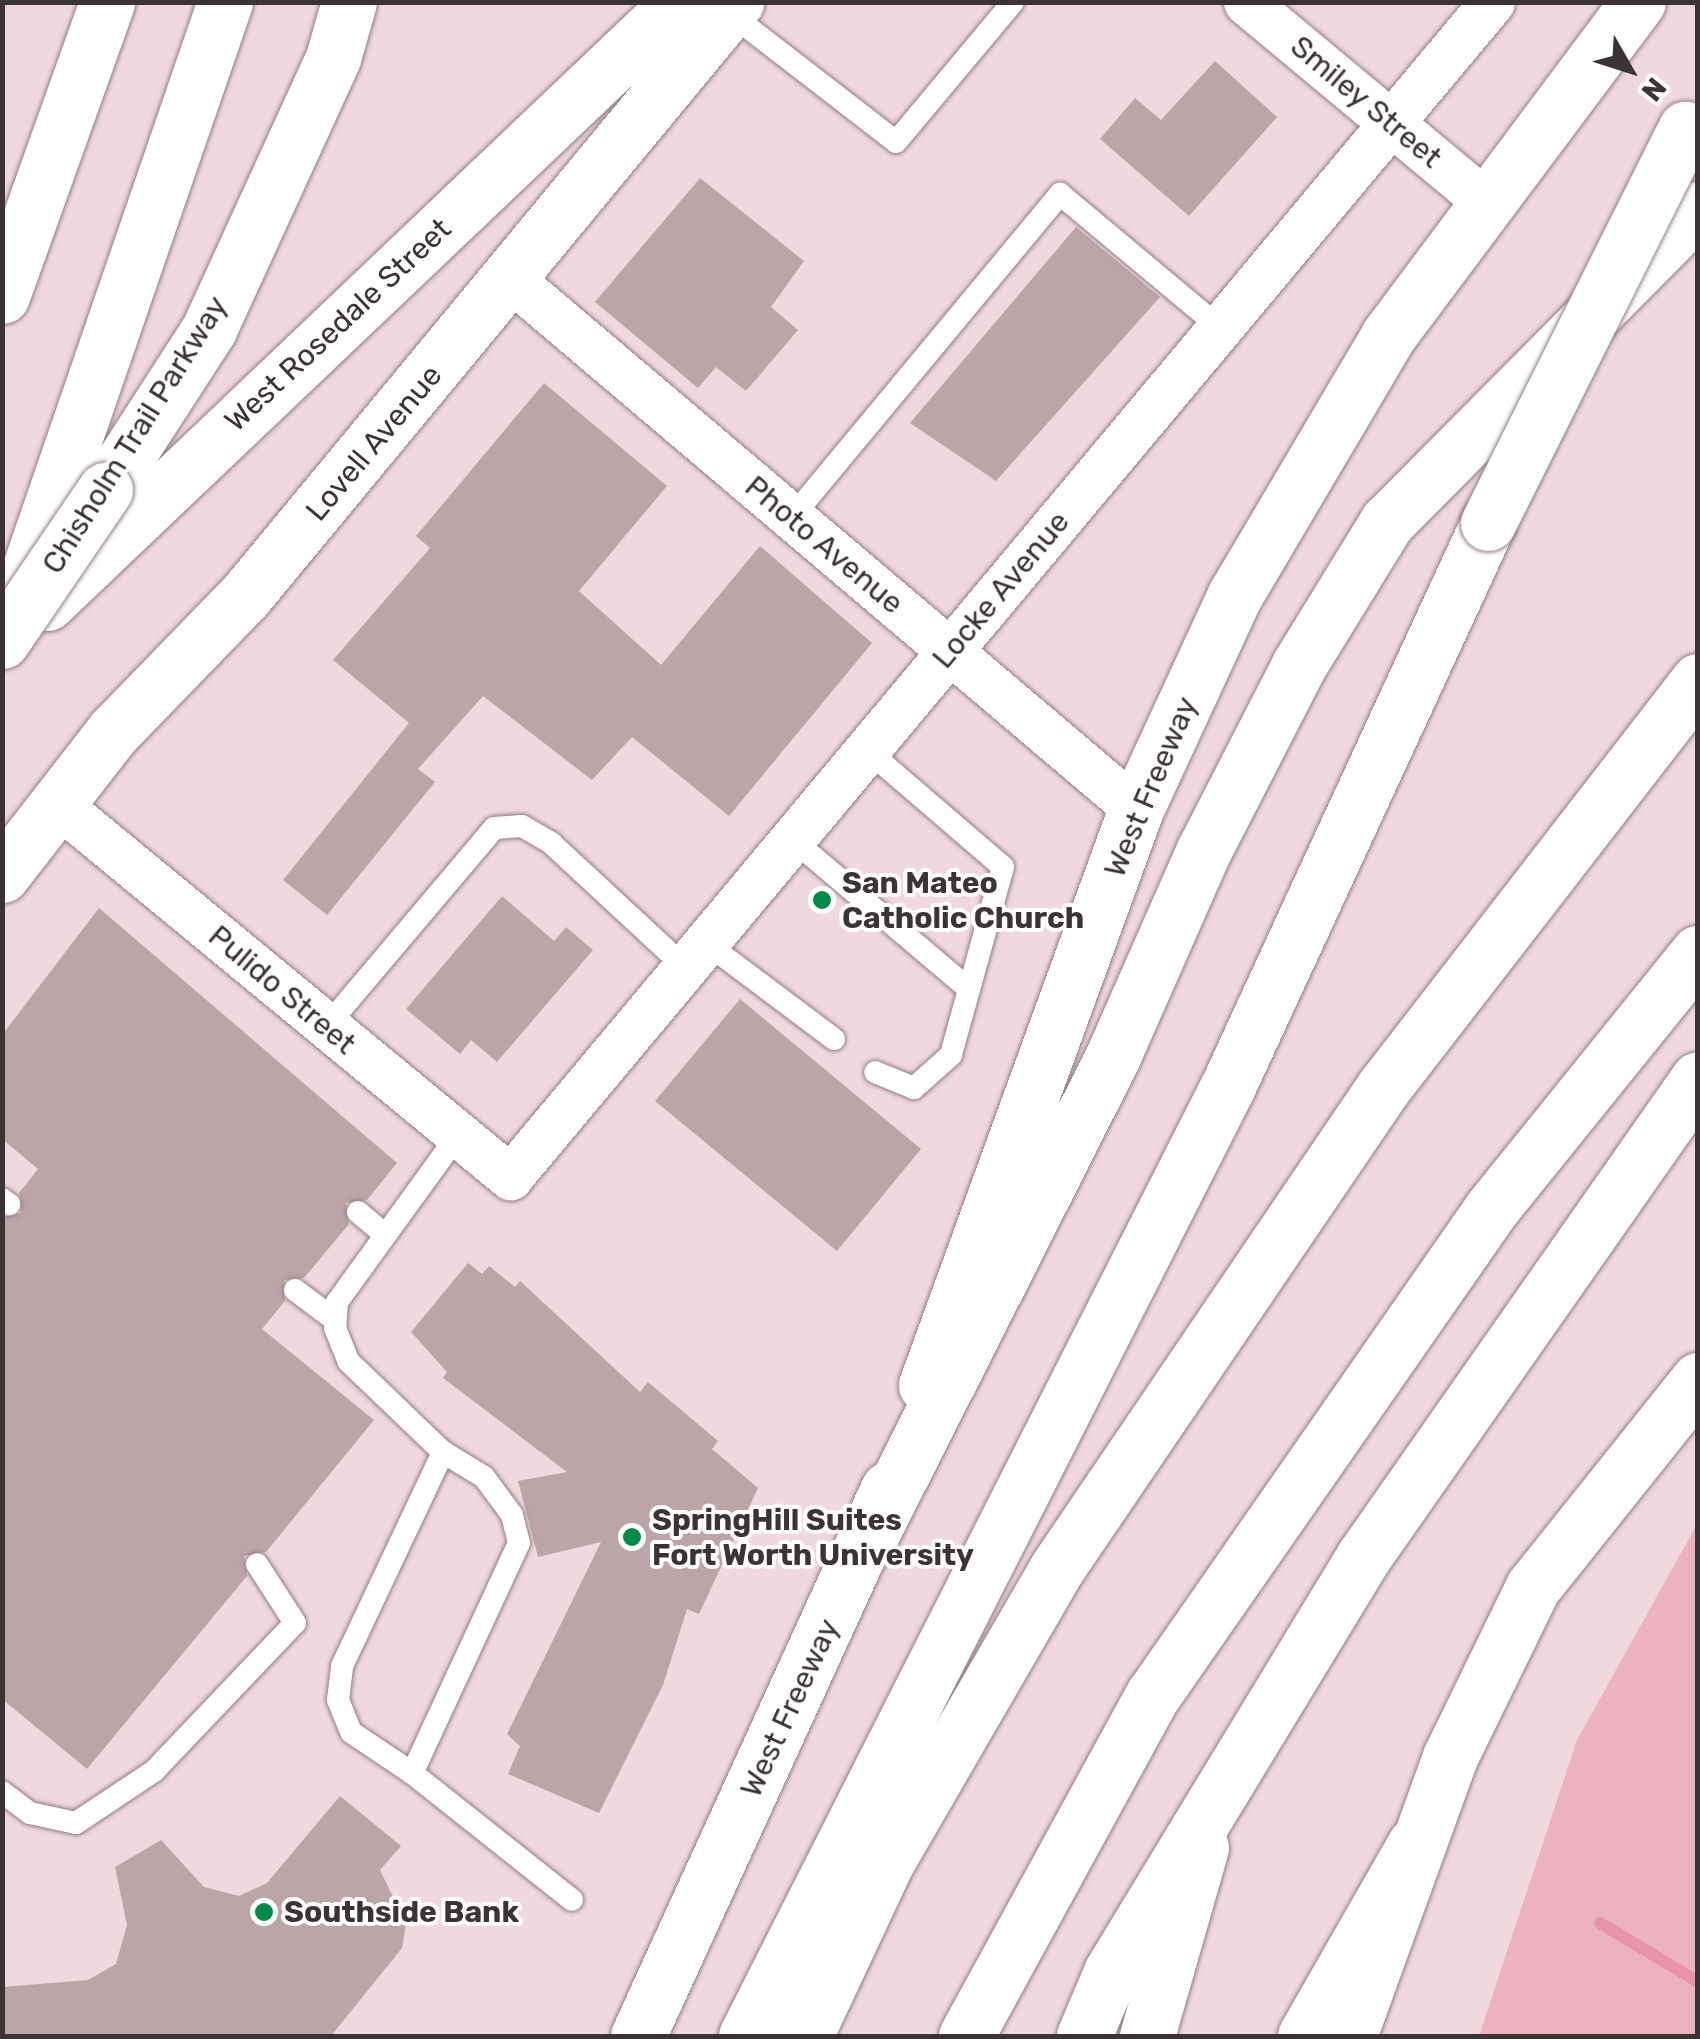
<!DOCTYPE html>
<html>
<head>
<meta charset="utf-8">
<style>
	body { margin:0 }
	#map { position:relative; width:1700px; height:2039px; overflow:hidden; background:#efd9de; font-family:Rubik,sans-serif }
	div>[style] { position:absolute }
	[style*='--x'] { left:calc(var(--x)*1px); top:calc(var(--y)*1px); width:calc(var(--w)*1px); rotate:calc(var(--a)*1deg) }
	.green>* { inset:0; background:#ecb2c0 }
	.stream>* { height:12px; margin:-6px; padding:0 6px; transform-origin:6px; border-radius:6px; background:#e793a9 }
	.building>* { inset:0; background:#baa5a9 }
	.roads { filter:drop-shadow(0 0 2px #917d81) drop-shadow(0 0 2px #917d81) }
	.service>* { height:22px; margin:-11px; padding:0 11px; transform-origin:11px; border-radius:11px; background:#fff }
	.minor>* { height:45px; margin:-22.5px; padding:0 22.5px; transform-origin:22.5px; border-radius:22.5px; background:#fff }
	.tertiary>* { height:55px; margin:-27.5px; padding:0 27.5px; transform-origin:27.5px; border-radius:27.5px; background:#fff }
	.secondary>* { height:55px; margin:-27.5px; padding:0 27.5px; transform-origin:27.5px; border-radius:27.5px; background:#fff }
	.motorway>* { height:55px; margin:-27.5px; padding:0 27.5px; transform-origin:27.5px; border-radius:27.5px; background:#fff }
	.bridges { filter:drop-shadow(0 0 2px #917d81) drop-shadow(0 0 2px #917d81) }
	.secondary-bridge>* { height:55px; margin:-27.5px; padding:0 27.5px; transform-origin:27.5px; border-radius:27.5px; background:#fff }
	.motorway-bridge>* { height:55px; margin:-27.5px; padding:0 27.5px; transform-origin:27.5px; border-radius:27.5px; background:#fff }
	.dots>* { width:28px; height:28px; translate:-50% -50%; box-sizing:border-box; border:5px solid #fff; border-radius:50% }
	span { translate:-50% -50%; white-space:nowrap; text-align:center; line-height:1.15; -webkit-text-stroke:8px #fff; paint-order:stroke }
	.street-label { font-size:30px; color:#3c3335 }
	.poi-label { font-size:30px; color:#3c3335; font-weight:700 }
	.left { translate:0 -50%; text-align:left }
	.frame { position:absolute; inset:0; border:5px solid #3c3335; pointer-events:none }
	.north { position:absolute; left:1580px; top:20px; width:100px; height:100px; -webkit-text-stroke:8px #fff; paint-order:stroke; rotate:129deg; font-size:28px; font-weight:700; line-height:40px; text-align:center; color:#3c3335 }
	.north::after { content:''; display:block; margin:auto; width:35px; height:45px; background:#3c3335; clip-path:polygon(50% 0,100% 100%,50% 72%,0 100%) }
</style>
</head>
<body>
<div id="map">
	<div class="green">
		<i style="clip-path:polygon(1697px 1524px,1697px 2036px,1479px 2036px,1577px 1740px)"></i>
	</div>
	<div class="stream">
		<i style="--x:1600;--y:1923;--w:114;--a:31"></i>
	</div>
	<div class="building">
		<i style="clip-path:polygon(1215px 61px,1277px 117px,1189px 216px,1100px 139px,1135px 98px,1161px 120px)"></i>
		<i style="clip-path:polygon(700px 178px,804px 261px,771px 307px,798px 330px,746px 391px,716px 367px,698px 388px,595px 302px)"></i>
		<i style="clip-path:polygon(1076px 227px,1160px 297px,996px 481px,910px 423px)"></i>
		<i style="clip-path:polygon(544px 383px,667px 486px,579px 591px,661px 665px,760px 546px,872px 643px,729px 816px,632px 737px,592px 780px,483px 696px,418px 769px,435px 782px,327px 915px,283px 880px,409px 723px,333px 660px,430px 548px,416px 536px)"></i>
		<i style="clip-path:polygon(502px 896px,554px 941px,566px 927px,593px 950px,497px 1062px,471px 1040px,460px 1054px,406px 1009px)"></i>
		<i style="clip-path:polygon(99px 908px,397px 1163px,367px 1200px,346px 1203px,349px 1224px,304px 1278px,284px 1280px,285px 1301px,262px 1329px,374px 1420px,266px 1552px,244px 1556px,247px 1576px,87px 1769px,2px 1699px,2px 1217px,21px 1213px,19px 1193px,38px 1169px,2px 1139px,2px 1035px)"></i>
		<i style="clip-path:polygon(740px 999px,921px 1149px,837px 1251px,655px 1101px)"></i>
		<i style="clip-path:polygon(468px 1263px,482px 1274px,489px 1266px,515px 1287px,520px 1281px,640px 1392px,648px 1382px,718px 1441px,712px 1449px,758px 1488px,699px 1614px,687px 1609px,663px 1685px,599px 1813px,508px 1774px,520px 1746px,507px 1734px,601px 1542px,538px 1557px,518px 1481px,567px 1472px,443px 1378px,447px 1372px,411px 1332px)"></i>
		<i style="clip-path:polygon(340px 1796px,401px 1846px,380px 1870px,406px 1924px,402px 1948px,331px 2036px,2px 2036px,2px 1987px,88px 1980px,116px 1964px,127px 1925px,115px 1867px,161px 1840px,204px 1887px,239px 1896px,267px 1883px)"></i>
	</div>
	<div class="roads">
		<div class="service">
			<i style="--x:728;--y:12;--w:212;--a:37.7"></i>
			<i style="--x:896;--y:142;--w:182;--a:-50.1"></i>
			<i style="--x:792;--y:517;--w:420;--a:-50.3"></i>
			<i style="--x:1060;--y:194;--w:209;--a:39.9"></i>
			<i style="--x:867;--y:750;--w:179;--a:40.7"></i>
			<i style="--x:1003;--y:867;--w:195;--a:105.5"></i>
			<i style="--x:951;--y:1055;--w:50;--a:138.3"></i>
			<i style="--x:914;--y:1088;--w:42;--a:-157.7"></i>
			<i style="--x:792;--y:839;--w:232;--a:40.3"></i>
			<i style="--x:706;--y:943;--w:160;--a:36.9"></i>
			<i style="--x:326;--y:1027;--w:260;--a:-49.8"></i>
			<i style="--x:494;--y:828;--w:28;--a:-4"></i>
			<i style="--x:522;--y:826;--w:34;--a:30"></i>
			<i style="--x:551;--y:843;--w:183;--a:42.8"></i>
			<i style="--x:458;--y:1135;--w:206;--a:125.9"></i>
			<i style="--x:337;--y:1302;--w:26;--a:94"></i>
			<i style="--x:335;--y:1328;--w:35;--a:68"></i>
			<i style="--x:348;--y:1361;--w:132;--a:43.8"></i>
			<i style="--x:443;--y:1452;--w:48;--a:31.4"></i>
			<i style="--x:484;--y:1477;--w:47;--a:53.6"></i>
			<i style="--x:512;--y:1515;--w:29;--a:76"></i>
			<i style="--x:519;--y:1543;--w:254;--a:114.9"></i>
			<i style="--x:412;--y:1773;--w:204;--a:38.4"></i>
			<i style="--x:2;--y:1199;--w:9;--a:36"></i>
			<i style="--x:358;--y:1212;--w:35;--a:40"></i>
			<i style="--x:295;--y:1290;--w:50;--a:36.9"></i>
			<i style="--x:412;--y:1773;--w:73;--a:-146.1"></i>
			<i style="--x:351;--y:1732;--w:35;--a:-112"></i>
			<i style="--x:338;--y:1700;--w:34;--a:-83"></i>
			<i style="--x:342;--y:1666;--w:237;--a:-64.7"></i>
			<i style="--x:2;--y:1792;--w:35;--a:37"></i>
			<i style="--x:30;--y:1813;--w:47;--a:12.3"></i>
			<i style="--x:76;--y:1823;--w:94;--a:-33.7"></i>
			<i style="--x:154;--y:1771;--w:204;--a:-46.4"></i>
			<i style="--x:295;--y:1623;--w:70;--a:-122.8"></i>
		</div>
		<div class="minor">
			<i style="--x:1246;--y:2;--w:311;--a:39.8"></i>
			<i style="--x:512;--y:280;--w:818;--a:40.29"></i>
			<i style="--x:55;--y:802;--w:590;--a:39.49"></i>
			<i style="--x:510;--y:1177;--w:1531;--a:-50.11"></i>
		</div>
		<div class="tertiary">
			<i style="--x:2;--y:875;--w:181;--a:-52.2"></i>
			<i style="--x:113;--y:732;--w:190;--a:-45.9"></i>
			<i style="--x:245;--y:596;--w:771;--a:-50.42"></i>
		</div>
		<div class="secondary">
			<i style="--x:105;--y:490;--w:192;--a:-57.1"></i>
			<i style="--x:209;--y:329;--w:298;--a:-65.4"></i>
			<i style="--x:333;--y:58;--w:58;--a:-74.1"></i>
			<i style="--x:47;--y:603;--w:872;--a:-43.56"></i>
			<i style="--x:926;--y:1385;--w:613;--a:-69.97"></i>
			<i style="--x:1136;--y:809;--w:236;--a:-65.2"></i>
			<i style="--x:1235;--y:595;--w:301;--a:-59.4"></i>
			<i style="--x:1388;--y:336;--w:417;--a:-53.2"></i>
			<i style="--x:638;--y:2036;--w:601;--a:-65.44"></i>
			<i style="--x:1349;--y:2036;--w:297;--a:-70.1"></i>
			<i style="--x:1450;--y:1757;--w:189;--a:-64"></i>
			<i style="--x:1533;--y:1587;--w:265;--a:-51.4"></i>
		</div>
		<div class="motorway">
			<i style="--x:2;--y:296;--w:312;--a:-70.3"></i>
			<i style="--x:16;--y:608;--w:641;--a:-70.97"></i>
			<i style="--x:873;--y:1531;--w:532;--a:-63.19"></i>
			<i style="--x:1113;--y:1056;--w:225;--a:-66.2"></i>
			<i style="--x:1204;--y:850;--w:208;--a:-62.8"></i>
			<i style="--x:1299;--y:665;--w:168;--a:-58.4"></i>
			<i style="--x:1387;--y:522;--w:441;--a:-45.2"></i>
			<i style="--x:746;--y:2036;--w:1065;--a:-63.1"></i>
			<i style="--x:1228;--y:1086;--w:620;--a:-65.21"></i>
			<i style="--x:805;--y:2036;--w:191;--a:-64.9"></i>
			<i style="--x:886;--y:1863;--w:341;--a:-59.9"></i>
			<i style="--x:1057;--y:1568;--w:580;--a:-55.82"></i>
			<i style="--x:1383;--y:1088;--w:515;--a:-52.26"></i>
			<i style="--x:966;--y:2036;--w:389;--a:-61.3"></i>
			<i style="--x:1153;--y:1695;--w:593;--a:-55.16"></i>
			<i style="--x:1492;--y:1208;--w:328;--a:-51.1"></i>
			<i style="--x:1084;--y:2036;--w:69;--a:-67.1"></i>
			<i style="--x:1111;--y:1972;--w:487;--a:-58.7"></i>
			<i style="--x:1364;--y:1556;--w:582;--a:-55"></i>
			<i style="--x:1147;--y:2036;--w:196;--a:-74"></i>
			<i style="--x:1305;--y:2036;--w:221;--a:-60.2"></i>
		</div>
	</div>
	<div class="bridges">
		<div class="secondary-bridge">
			<i style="--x:2;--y:641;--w:183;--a:-55.7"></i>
		</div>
		<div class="motorway-bridge">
			<i style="--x:1488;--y:523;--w:441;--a:-63.4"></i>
		</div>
	</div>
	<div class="dots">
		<i style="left:822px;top:900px;background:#008a47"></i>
		<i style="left:632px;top:1537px;background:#008a47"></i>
		<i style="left:264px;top:1912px;background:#008a47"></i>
	</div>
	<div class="street-label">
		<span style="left:1366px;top:102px;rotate:40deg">Smiley Street</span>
		<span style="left:338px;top:325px;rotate:-43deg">West Rosedale Street</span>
		<span style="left:135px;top:435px;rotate:-58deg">Chisholm Trail Parkway</span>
		<span style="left:374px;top:443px;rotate:-50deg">Lovell Avenue</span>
		<span style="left:824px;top:545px;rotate:40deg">Photo Avenue</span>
		<span style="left:1001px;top:590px;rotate:-50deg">Locke Avenue</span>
		<span style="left:1151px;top:787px;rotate:-67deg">West Freeway</span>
		<span style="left:282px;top:990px;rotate:40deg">Pulido Street</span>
		<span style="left:790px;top:1708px;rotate:-65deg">West Freeway</span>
	</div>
	<div class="poi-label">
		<span class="left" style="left:842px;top:900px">San Mateo<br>Catholic Church</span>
		<span class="left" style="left:652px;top:1537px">SpringHill Suites<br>Fort Worth University</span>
		<span class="left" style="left:284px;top:1912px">Southside Bank</span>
	</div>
	<div class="frame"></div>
	<div class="north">N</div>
</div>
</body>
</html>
